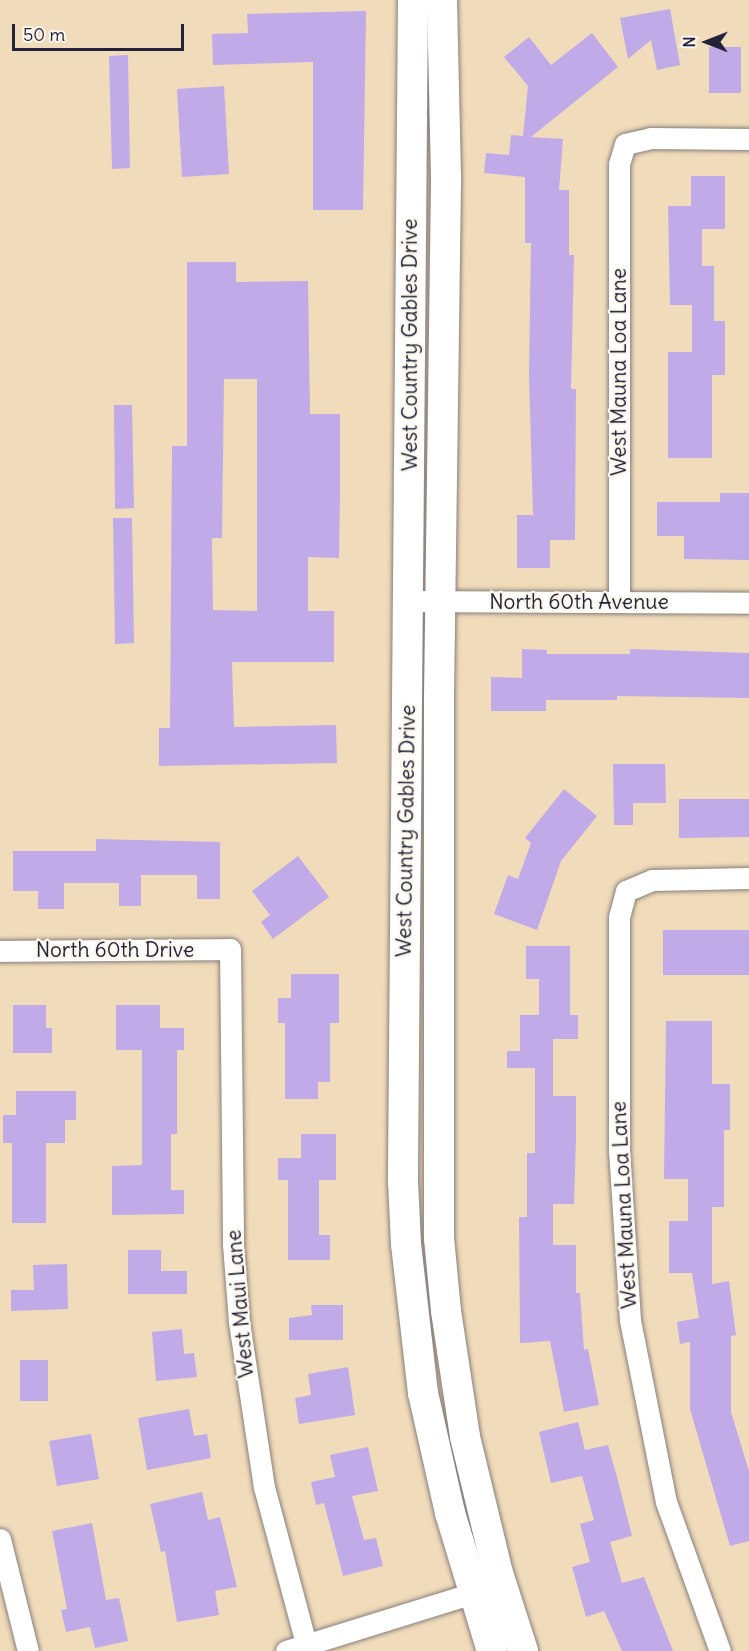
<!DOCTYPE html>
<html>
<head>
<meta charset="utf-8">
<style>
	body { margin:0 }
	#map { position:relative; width:749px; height:1651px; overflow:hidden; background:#f0dcbb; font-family:Delius,sans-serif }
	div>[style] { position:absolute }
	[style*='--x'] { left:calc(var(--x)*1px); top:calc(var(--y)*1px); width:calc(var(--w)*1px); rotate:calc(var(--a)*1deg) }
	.building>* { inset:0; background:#c1aae8 }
	.roads { filter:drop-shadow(0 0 2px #897f7b) drop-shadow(0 0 2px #897f7b) }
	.street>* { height:21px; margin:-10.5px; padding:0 10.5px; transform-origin:10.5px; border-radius:10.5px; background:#fff }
	.secondary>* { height:30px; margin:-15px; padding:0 15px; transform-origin:15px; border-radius:15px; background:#fff }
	span { translate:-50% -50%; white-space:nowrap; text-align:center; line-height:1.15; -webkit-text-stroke:4.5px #fbf7ec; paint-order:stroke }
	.street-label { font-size:21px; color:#22223b }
	.north { position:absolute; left:677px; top:12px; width:60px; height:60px; -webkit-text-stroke:4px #fbf7ec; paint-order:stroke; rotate:270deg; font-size:16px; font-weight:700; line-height:24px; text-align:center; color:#22223b }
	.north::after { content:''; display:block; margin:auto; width:21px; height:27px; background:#22223b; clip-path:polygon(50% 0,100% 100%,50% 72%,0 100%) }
	.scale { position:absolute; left:12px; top:24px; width:172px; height:27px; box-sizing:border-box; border:3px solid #22223b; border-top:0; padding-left:8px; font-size:18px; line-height:21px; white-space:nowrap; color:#22223b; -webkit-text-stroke:4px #fbf7ec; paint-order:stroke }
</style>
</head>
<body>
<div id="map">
	<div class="building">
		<i style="clip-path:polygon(670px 9px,680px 65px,657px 70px,651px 40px,628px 59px,620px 18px)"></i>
		<i style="clip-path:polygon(366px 11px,363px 210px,313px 210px,313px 62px,213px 65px,212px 34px,248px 33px,247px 14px)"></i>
		<i style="clip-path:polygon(592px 33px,618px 67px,531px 137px,563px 139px,559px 190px,569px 190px,569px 255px,574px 255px,571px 389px,576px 389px,575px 540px,550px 540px,550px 568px,517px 568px,517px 515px,533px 515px,529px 375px,531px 243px,525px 243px,525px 177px,484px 173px,486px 153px,509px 155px,511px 135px,523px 136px,528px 86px,504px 57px,529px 37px,551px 65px)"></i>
		<i style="clip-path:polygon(709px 47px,741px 47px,741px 93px,709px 93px)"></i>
		<i style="clip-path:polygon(128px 55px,130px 168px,112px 169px,109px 56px)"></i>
		<i style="clip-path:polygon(224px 86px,229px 174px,182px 177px,177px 89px)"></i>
		<i style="clip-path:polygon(691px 176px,725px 176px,725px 229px,702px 229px,702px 266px,714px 266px,714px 321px,725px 321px,725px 375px,712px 375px,712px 458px,668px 458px,668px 352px,692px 352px,692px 305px,670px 305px,668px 206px,691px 206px)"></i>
		<i style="clip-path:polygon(evenodd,187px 262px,236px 262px,236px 282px,308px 281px,310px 414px,340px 414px,340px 496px,339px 558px,308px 557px,308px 611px,334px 611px,334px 662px,232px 662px,234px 727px,336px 725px,337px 763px,159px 766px,159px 728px,170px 728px,172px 446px,187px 446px,187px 262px,224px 379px,257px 379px,257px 611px,213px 610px,212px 538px,222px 538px,224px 379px)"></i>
		<i style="clip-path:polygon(114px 405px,132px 405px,134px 508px,115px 509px)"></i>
		<i style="clip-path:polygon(720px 493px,749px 493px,749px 560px,684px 559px,684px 536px,657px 536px,657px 502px,720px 502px)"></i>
		<i style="clip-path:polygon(113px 518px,132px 518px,134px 643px,115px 644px)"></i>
		<i style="clip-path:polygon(522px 649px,547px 650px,547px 654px,630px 654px,630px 649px,749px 653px,749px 698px,617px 696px,617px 700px,546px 700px,546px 711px,491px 711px,491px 677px,522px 678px)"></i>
		<i style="clip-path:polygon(613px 764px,665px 764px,666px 803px,633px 803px,633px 825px,614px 825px)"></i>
		<i style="clip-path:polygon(564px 789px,597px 816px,561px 861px,537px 930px,494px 914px,508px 875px,518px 879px,531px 843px,525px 838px)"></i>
		<i style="clip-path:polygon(679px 799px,749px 799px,749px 837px,679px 838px)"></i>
		<i style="clip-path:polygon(96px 839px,220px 842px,220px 899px,197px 899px,197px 875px,141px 875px,141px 906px,119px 906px,119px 883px,64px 883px,64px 909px,38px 909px,38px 891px,13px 891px,13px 851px,96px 851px)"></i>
		<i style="clip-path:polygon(298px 856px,329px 897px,273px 939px,261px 922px,270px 915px,252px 891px)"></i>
		<i style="clip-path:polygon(663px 930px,749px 930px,749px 975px,663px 975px)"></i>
		<i style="clip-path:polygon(526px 946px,570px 946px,570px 1015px,578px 1015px,578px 1039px,553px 1039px,553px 1096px,576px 1096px,576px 1138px,574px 1204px,553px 1204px,553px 1245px,576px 1245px,576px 1293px,580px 1293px,584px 1350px,588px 1349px,599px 1405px,564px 1412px,550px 1341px,520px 1343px,519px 1217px,527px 1217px,527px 1153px,535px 1153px,535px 1068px,507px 1068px,507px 1051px,520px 1051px,520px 1015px,539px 1015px,539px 979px,526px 979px)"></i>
		<i style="clip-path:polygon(291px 974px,339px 974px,339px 1023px,330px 1023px,330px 1082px,318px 1082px,318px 1099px,285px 1099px,285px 1023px,278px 1023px,278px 998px,291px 998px)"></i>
		<i style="clip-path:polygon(13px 1005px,46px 1005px,46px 1028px,52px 1028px,52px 1053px,13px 1053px)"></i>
		<i style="clip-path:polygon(116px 1005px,160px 1005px,160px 1028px,184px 1028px,184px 1050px,177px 1050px,177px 1134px,171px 1134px,171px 1190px,184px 1190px,184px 1214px,112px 1215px,112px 1166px,142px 1165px,142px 1050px,116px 1050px)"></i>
		<i style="clip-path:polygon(666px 1021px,712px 1021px,712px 1084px,730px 1084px,730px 1130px,724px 1130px,724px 1207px,712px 1207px,712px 1284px,729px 1281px,736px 1335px,731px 1336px,731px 1412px,749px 1471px,749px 1541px,730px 1546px,690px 1409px,690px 1342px,680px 1344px,677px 1322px,699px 1318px,692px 1273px,669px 1273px,669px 1221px,688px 1221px,688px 1179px,664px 1179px)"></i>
		<i style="clip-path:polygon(16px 1091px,76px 1091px,76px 1120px,65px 1120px,65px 1143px,46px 1143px,46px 1223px,12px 1223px,12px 1143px,3px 1143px,3px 1115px,16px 1115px)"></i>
		<i style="clip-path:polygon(301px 1134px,336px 1134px,336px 1180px,319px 1180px,319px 1235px,330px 1235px,330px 1260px,288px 1260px,288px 1180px,278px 1180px,278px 1158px,301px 1158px)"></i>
		<i style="clip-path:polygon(128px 1250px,161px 1250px,161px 1271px,187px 1271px,187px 1294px,128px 1294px)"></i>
		<i style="clip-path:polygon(67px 1264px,68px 1309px,11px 1311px,11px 1290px,34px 1290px,33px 1265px)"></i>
		<i style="clip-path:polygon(311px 1305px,343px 1305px,343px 1340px,289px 1340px,289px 1318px,312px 1315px)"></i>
		<i style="clip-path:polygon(182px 1329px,184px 1354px,194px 1353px,197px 1377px,156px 1381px,152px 1332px)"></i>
		<i style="clip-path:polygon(20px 1360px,48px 1360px,48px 1401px,20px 1401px)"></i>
		<i style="clip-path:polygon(348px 1367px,355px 1415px,299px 1424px,295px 1398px,311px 1395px,308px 1374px)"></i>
		<i style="clip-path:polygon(189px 1409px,194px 1436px,207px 1434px,211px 1458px,147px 1470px,138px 1418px)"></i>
		<i style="clip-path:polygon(578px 1422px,585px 1450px,608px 1445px,617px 1477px,632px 1536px,610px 1542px,622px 1583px,644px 1577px,673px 1651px,622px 1651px,604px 1611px,586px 1617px,572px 1567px,590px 1562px,580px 1524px,594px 1520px,582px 1476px,551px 1483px,539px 1432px)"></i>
		<i style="clip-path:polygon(91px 1434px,99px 1479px,57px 1486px,49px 1441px)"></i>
		<i style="clip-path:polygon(368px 1447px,378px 1491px,352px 1496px,364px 1540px,376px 1538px,383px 1566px,343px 1576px,324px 1503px,316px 1505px,311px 1482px,335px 1477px,330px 1455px)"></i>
		<i style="clip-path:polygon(202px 1492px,208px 1520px,220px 1517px,237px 1587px,215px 1591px,219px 1615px,177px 1622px,165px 1551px,161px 1552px,150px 1504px)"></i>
		<i style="clip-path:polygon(92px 1523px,106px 1600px,119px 1598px,128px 1641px,95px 1648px,90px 1627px,66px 1632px,61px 1610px,67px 1609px,52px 1531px)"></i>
	</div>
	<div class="roads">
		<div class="street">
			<i style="--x:409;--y:601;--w:340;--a:0.3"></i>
			<i style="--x:619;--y:602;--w:438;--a:-90"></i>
			<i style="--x:619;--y:164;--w:21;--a:-73"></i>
			<i style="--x:625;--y:144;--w:26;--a:-13"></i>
			<i style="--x:650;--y:138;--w:99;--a:0.6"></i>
			<i style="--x:0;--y:951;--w:230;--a:-0.5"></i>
			<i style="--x:230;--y:949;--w:295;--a:89.4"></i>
			<i style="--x:233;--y:1244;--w:78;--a:85.6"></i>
			<i style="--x:239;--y:1322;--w:167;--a:81.4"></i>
			<i style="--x:264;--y:1487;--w:170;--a:75"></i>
			<i style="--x:0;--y:1539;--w:115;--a:76"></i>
			<i style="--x:286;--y:1651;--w:209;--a:-17.2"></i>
			<i style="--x:720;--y:1651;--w:158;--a:-109.9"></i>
			<i style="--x:666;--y:1502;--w:186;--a:-101.2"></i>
			<i style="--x:630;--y:1320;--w:168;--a:-93.7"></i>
			<i style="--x:619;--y:1152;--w:235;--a:-90"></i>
			<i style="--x:619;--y:917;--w:27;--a:-75"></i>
			<i style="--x:626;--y:891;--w:28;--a:-23"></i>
			<i style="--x:652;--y:880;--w:97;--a:-1.2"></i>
		</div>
		<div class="secondary">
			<i style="--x:413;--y:0;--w:1181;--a:90.49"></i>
			<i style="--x:403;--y:1181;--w:63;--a:87.3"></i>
			<i style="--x:406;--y:1244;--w:150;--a:83.5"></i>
			<i style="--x:423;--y:1393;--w:123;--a:77.3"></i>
			<i style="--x:450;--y:1513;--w:144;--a:73.1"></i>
			<i style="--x:442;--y:0;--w:183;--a:88.7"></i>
			<i style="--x:446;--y:183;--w:517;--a:90.78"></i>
			<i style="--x:439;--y:700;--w:538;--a:90"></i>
			<i style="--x:439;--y:1238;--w:73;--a:84.5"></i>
			<i style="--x:446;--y:1311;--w:127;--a:81.4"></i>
			<i style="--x:465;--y:1437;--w:140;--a:76.4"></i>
			<i style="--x:498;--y:1573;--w:82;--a:72.2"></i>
		</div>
	</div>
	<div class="street-label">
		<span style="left:410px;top:345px;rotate:-90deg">West Country Gables Drive</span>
		<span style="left:619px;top:372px;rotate:-90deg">West Mauna Loa Lane</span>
		<span style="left:579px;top:602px">North 60th Avenue</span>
		<span style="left:406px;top:831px;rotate:-89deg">West Country Gables Drive</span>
		<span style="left:115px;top:950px">North 60th Drive</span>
		<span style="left:624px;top:1205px;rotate:-93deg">West Mauna Loa Lane</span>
		<span style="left:240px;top:1304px;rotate:-95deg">West Maui Lane</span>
	</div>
	<div class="north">N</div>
	<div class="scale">50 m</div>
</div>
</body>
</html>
